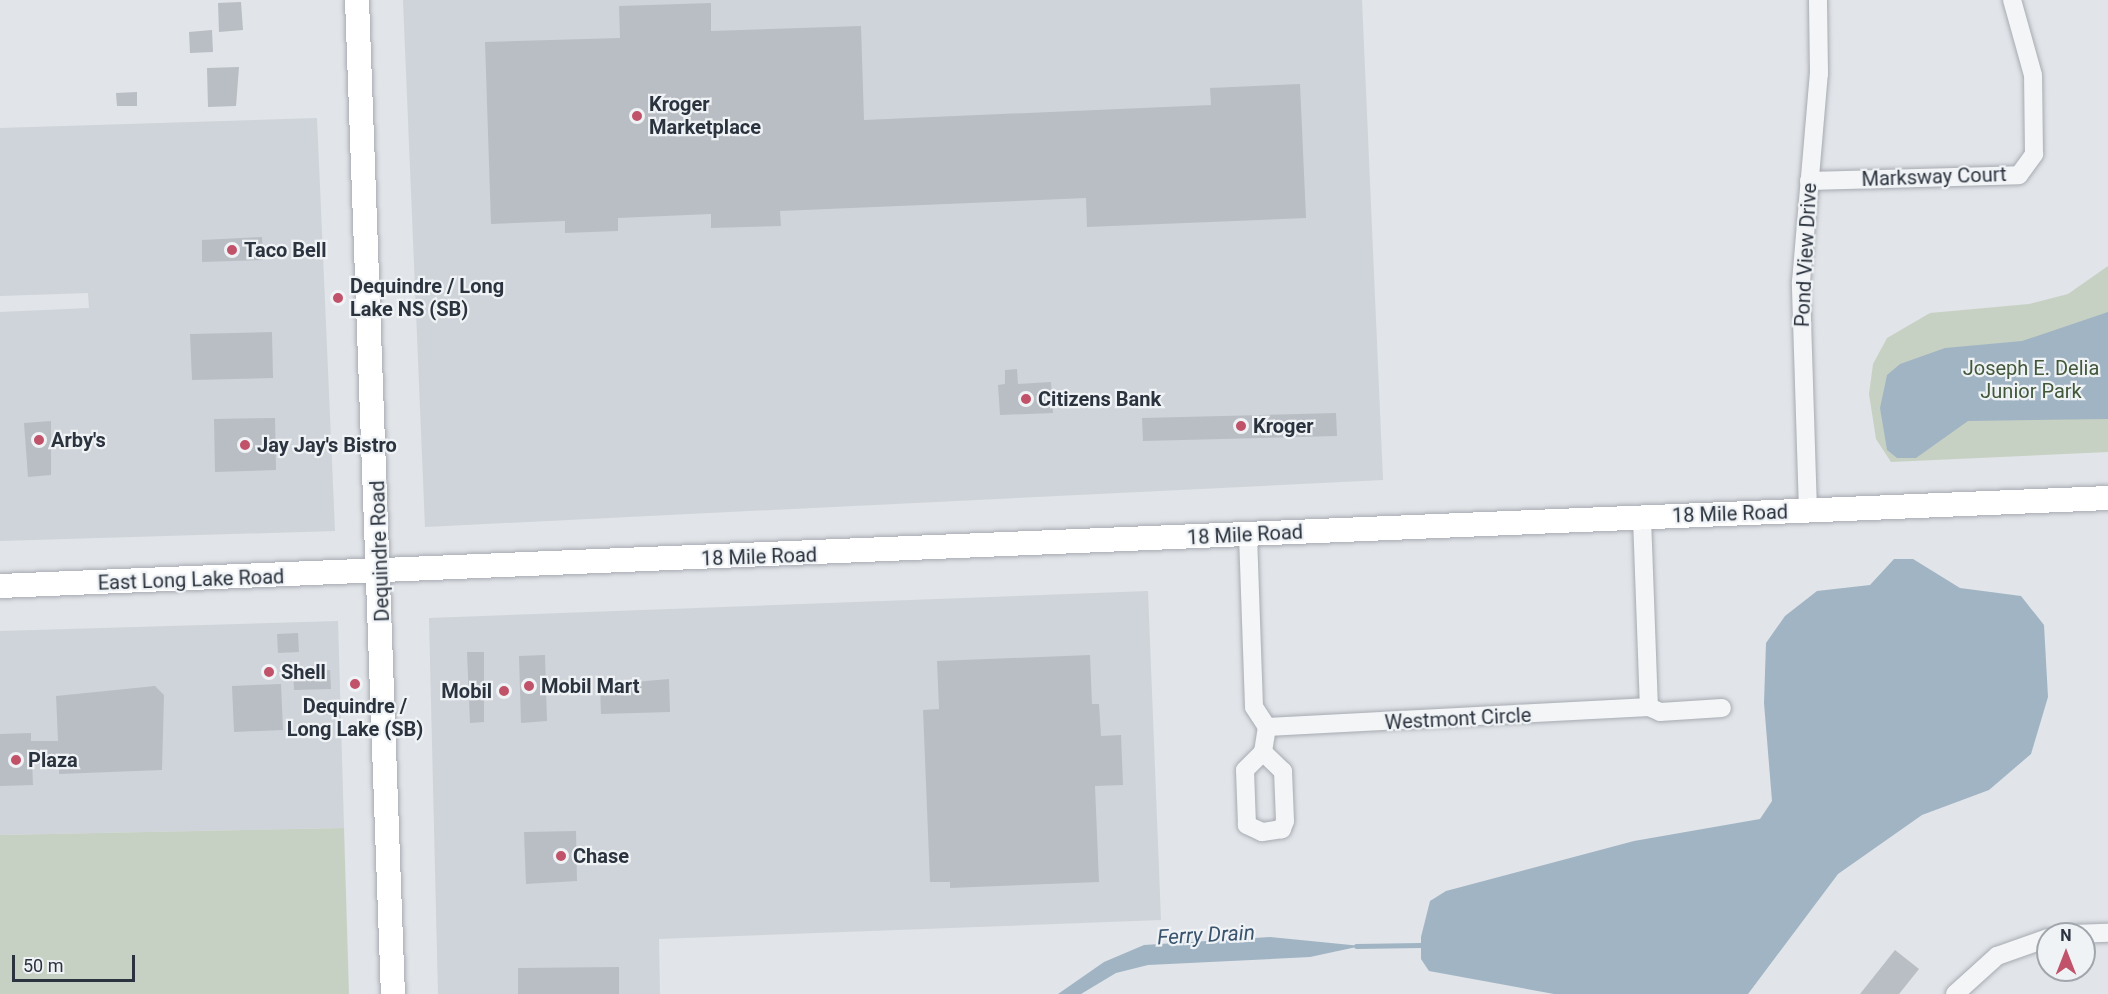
<!DOCTYPE html>
<html>
<head>
<meta charset="utf-8">
<style>
	body { margin:0 }
	#map { position:relative; width:2108px; height:994px; overflow:hidden; background:#e1e4e8; font-family:Roboto,sans-serif }
	div>[style] { position:absolute }
	[style*='--x'] { left:calc(var(--x)*1px); top:calc(var(--y)*1px); width:calc(var(--w)*1px); rotate:calc(var(--a)*1deg) }
	.built>* { inset:0; background:#cfd4da }
	.green>* { inset:0; background:#c7d1c3 }
	.water>* { inset:0; background:#a0b4c4 }
	.stream>* { height:5px; margin:-2.5px; padding:0 2.5px; transform-origin:2.5px; border-radius:2.5px; background:#a0b4c4 }
	.building>* { inset:0; background:#b9bec4 }
	.roads { filter:drop-shadow(0 0 2px #a7abb2) drop-shadow(0 0 2px #a7abb2) }
	.street>* { height:18px; margin:-9px; padding:0 9px; transform-origin:9px; border-radius:9px; background:#f3f5f7 }
	.secondary>* { height:24px; margin:-12px; padding:0 12px; transform-origin:12px; border-radius:12px; background:#fff }
	.dots>* { width:16px; height:16px; translate:-50% -50%; box-sizing:border-box; border:3px solid #f0f3f6; border-radius:50% }
	span { translate:-50% -50%; white-space:nowrap; text-align:center; line-height:1.15; -webkit-text-stroke:4.5px #f0f3f6; paint-order:stroke }
	.poi-label { font-size:20px; color:#2b333e; font-weight:700 }
	.left { translate:0 -50%; text-align:left }
	.right { translate:-100% -50%; text-align:right }
	.street-label { font-size:20px; color:#2b333e }
	.park-label { font-size:20px; color:#41583a }
	.water-label { font-size:21px; color:#3a546e; font-style:italic }
	.north { position:absolute; left:2036px; top:922px; width:60px; height:60px; box-sizing:border-box; background:#f0f3f6; border:2px solid #a1a6ac; border-radius:50%; rotate:0deg; font-size:16px; font-weight:700; line-height:24px; text-align:center; color:#2b333e }
	.north::after { content:''; display:block; margin:auto; width:21px; height:27px; background:#c0536a; clip-path:polygon(50% 0,100% 100%,50% 72%,0 100%) }
	.scale { position:absolute; left:12px; top:955px; width:123px; height:27px; box-sizing:border-box; border:3px solid #2b333e; border-top:0; padding-left:8px; font-size:18px; line-height:21px; white-space:nowrap; color:#2b333e; -webkit-text-stroke:4px #f0f3f6; paint-order:stroke }
</style>
</head>
<body>
<div id="map">
	<div class="built">
		<i style="clip-path:polygon(403px 0,1362px 0,1383px 480px,425px 527px)"></i>
		<i style="clip-path:polygon(317px 118px,335px 531px,0 541px,0 312px,89px 308px,88px 293px,0 296px,0 128px)"></i>
		<i style="clip-path:polygon(1148px 591px,1161px 920px,659px 939px,660px 994px,438px 994px,429px 618px)"></i>
		<i style="clip-path:polygon(338px 621px,344px 828px,0 835px,0 631px)"></i>
	</div>
	<div class="green">
		<i style="clip-path:polygon(2108px 266px,2108px 452px,1891px 462px,1876px 439px,1869px 394px,1873px 364px,1887px 338px,1930px 313px,2029px 304px,2068px 294px)"></i>
		<i style="clip-path:polygon(344px 828px,349px 994px,0 994px,0 835px)"></i>
	</div>
	<div class="water">
		<i style="clip-path:polygon(2108px 312px,2108px 419px,1968px 421px,1916px 458px,1897px 458px,1887px 450px,1880px 408px,1887px 375px,1900px 364px,1945px 348px,2022px 341px)"></i>
		<i style="clip-path:polygon(1894px 559px,1913px 559px,1960px 588px,2021px 596px,2044px 625px,2048px 697px,2031px 754px,1989px 790px,1922px 815px,1838px 874px,1748px 994px,1554px 994px,1429px 971px,1421px 959px,1421px 937px,1430px 901px,1446px 891px,1634px 841px,1760px 819px,1772px 801px,1764px 703px,1766px 643px,1785px 616px,1817px 591px,1870px 585px)"></i>
		<i style="clip-path:polygon(1270px 937px,1361px 946px,1310px 957px,1148px 965px,1116px 973px,1081px 994px,1058px 994px,1104px 962px,1144px 945px)"></i>
	</div>
	<div class="stream">
		<i style="--x:1356;--y:946;--w:65;--a:-0.9"></i>
	</div>
	<div class="building">
		<i style="clip-path:polygon(241px 2px,243px 30px,219px 32px,218px 3px)"></i>
		<i style="clip-path:polygon(711px 3px,711px 31px,861px 26px,864px 120px,1211px 105px,1210px 88px,1300px 84px,1306px 218px,1087px 227px,1086px 198px,780px 211px,781px 226px,711px 228px,711px 214px,618px 218px,618px 231px,565px 233px,565px 221px,491px 224px,485px 42px,620px 38px,619px 6px)"></i>
		<i style="clip-path:polygon(212px 30px,213px 52px,190px 53px,189px 32px)"></i>
		<i style="clip-path:polygon(239px 67px,236px 106px,208px 107px,207px 68px)"></i>
		<i style="clip-path:polygon(137px 92px,137px 106px,117px 106px,116px 93px)"></i>
		<i style="clip-path:polygon(262px 237px,263px 260px,202px 262px,202px 240px)"></i>
		<i style="clip-path:polygon(272px 332px,273px 378px,192px 380px,190px 334px)"></i>
		<i style="clip-path:polygon(1017px 369px,1018px 384px,1051px 382px,1053px 413px,1000px 415px,998px 385px,1005px 384px,1005px 370px)"></i>
		<i style="clip-path:polygon(1336px 413px,1337px 436px,1143px 441px,1142px 418px)"></i>
		<i style="clip-path:polygon(275px 418px,276px 470px,215px 472px,214px 419px)"></i>
		<i style="clip-path:polygon(51px 421px,51px 475px,28px 477px,24px 423px)"></i>
		<i style="clip-path:polygon(298px 633px,299px 652px,278px 653px,277px 634px)"></i>
		<i style="clip-path:polygon(467px 652px,484px 652px,484px 722px,470px 723px)"></i>
		<i style="clip-path:polygon(545px 655px,547px 721px,521px 723px,519px 656px)"></i>
		<i style="clip-path:polygon(1090px 655px,1092px 704px,1099px 704px,1101px 736px,1121px 735px,1123px 785px,1095px 786px,1099px 882px,950px 888px,950px 882px,930px 882px,923px 710px,939px 709px,937px 661px)"></i>
		<i style="clip-path:polygon(330px 670px,331px 689px,294px 690px,293px 671px)"></i>
		<i style="clip-path:polygon(669px 679px,670px 712px,601px 714px,600px 685px)"></i>
		<i style="clip-path:polygon(281px 684px,283px 730px,234px 732px,232px 686px)"></i>
		<i style="clip-path:polygon(155px 686px,164px 695px,162px 770px,59px 774px,59px 760px,32px 760px,33px 785px,0 786px,0 734px,31px 733px,31px 741px,58px 741px,56px 696px)"></i>
		<i style="clip-path:polygon(576px 831px,577px 881px,526px 884px,524px 832px)"></i>
		<i style="clip-path:polygon(1895px 950px,1919px 969px,1899px 994px,1860px 994px)"></i>
		<i style="clip-path:polygon(619px 967px,619px 994px,518px 994px,518px 968px)"></i>
	</div>
	<div class="roads">
		<div class="street">
			<i style="--x:1809;--y:181;--w:210;--a:-1.6"></i>
			<i style="--x:2019;--y:175;--w:26;--a:-54"></i>
			<i style="--x:2034;--y:154;--w:79;--a:-90.7"></i>
			<i style="--x:2033;--y:75;--w:78;--a:-105.6"></i>
			<i style="--x:1808;--y:511;--w:229;--a:-91.8"></i>
			<i style="--x:1801;--y:282;--w:209;--a:-85.1"></i>
			<i style="--x:1819;--y:74;--w:74;--a:-90.8"></i>
			<i style="--x:1642;--y:518;--w:189;--a:87.9"></i>
			<i style="--x:1248;--y:535;--w:172;--a:88"></i>
			<i style="--x:1254;--y:707;--w:24;--a:57"></i>
			<i style="--x:1267;--y:727;--w:383;--a:-3"></i>
			<i style="--x:1649;--y:707;--w:12;--a:24"></i>
			<i style="--x:1660;--y:712;--w:62;--a:-3.7"></i>
			<i style="--x:1263;--y:752;--w:28;--a:44"></i>
			<i style="--x:1283;--y:771;--w:50;--a:87.7"></i>
			<i style="--x:1285;--y:821;--w:9;--a:111"></i>
			<i style="--x:1282;--y:829;--w:20;--a:171"></i>
			<i style="--x:1262;--y:832;--w:17;--a:-155"></i>
			<i style="--x:1247;--y:825;--w:55;--a:-92.1"></i>
			<i style="--x:1245;--y:770;--w:25;--a:-45"></i>
			<i style="--x:1263;--y:752;--w:25;--a:-81"></i>
			<i style="--x:2072;--y:934;--w:36;--a:-2"></i>
			<i style="--x:1955;--y:994;--w:57;--a:-42.1"></i>
			<i style="--x:1997;--y:956;--w:54;--a:-19.4"></i>
		</div>
		<div class="secondary">
			<i style="--x:357;--y:0;--w:995;--a:87.93"></i>
			<i style="--x:0;--y:586;--w:2110;--a:-2.39"></i>
		</div>
	</div>
	<div class="dots">
		<i style="left:637px;top:116px;background:#c0536a"></i>
		<i style="left:232px;top:250px;background:#c0536a"></i>
		<i style="left:338px;top:298px;background:#c0536a"></i>
		<i style="left:1026px;top:399px;background:#c0536a"></i>
		<i style="left:1241px;top:426px;background:#c0536a"></i>
		<i style="left:39px;top:440px;background:#c0536a"></i>
		<i style="left:245px;top:445px;background:#c0536a"></i>
		<i style="left:269px;top:672px;background:#c0536a"></i>
		<i style="left:355px;top:684px;background:#c0536a"></i>
		<i style="left:529px;top:686px;background:#c0536a"></i>
		<i style="left:504px;top:691px;background:#c0536a"></i>
		<i style="left:16px;top:760px;background:#c0536a"></i>
		<i style="left:561px;top:856px;background:#c0536a"></i>
	</div>
	<div class="poi-label">
		<span class="left" style="left:649px;top:116px">Kroger<br>Marketplace</span>
		<span class="left" style="left:244px;top:250px">Taco Bell</span>
		<span class="left" style="left:350px;top:298px">Dequindre / Long<br>Lake NS (SB)</span>
		<span class="left" style="left:1038px;top:399px">Citizens Bank</span>
		<span class="left" style="left:1253px;top:426px">Kroger</span>
		<span class="left" style="left:51px;top:440px">Arby's</span>
		<span class="left" style="left:257px;top:445px">Jay Jay's Bistro</span>
		<span class="left" style="left:281px;top:672px">Shell</span>
		<span class="left" style="left:541px;top:686px">Mobil Mart</span>
		<span class="right" style="left:492px;top:691px">Mobil</span>
		<span style="left:355px;top:718px">Dequindre /<br>Long Lake (SB)</span>
		<span class="left" style="left:28px;top:760px">Plaza</span>
		<span class="left" style="left:573px;top:856px">Chase</span>
	</div>
	<div class="street-label">
		<span style="left:1934px;top:177px;rotate:-2deg">Marksway Court</span>
		<span style="left:1806px;top:255px;rotate:-87deg">Pond View Drive</span>
		<span style="left:1730px;top:514px;rotate:-2deg">18 Mile Road</span>
		<span style="left:1245px;top:535px;rotate:-3deg">18 Mile Road</span>
		<span style="left:380px;top:551px;rotate:-92deg">Dequindre Road</span>
		<span style="left:759px;top:557px;rotate:-2deg">18 Mile Road</span>
		<span style="left:191px;top:580px;rotate:-2deg">East Long Lake Road</span>
		<span style="left:1458px;top:719px;rotate:-3deg">Westmont Circle</span>
	</div>
	<div class="park-label">
		<span style="left:2031px;top:380px">Joseph E. Delia<br>Junior Park</span>
	</div>
	<div class="water-label">
		<span style="left:1206px;top:935px;rotate:-3deg">Ferry Drain</span>
	</div>
	<div class="north">N</div>
	<div class="scale">50 m</div>
</div>
</body>
</html>
